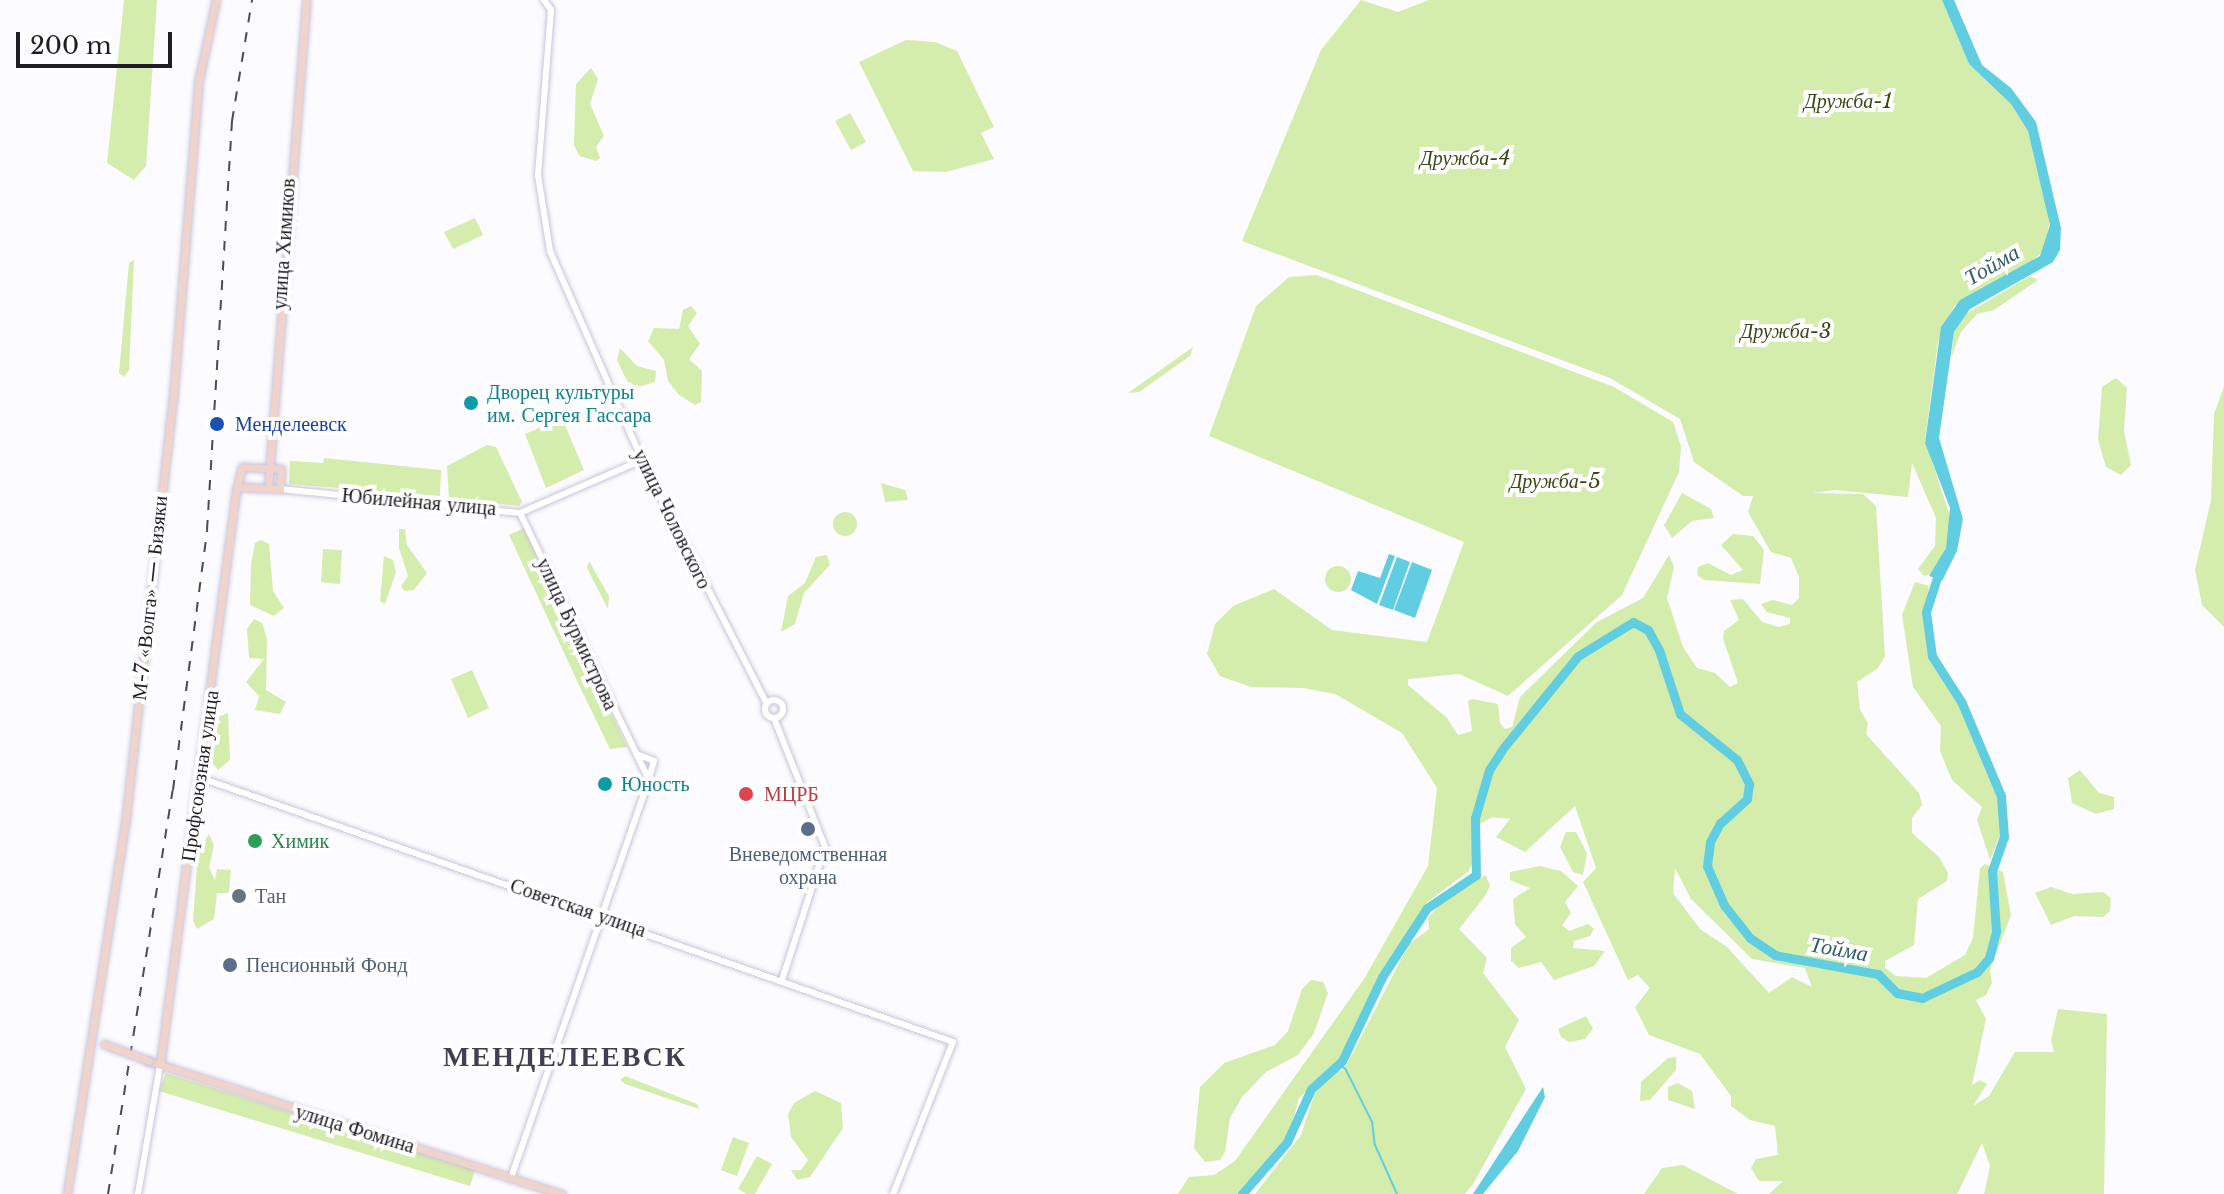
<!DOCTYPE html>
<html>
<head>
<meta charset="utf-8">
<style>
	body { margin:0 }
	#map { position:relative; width:2224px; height:1194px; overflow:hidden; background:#fcfbff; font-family:"Libre Baskerville",serif }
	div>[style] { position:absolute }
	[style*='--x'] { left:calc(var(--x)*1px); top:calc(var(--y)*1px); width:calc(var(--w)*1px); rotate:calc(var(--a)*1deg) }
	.green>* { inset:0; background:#d5edac }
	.round { border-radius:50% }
	.water>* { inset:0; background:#60cee0 }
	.stream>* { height:2px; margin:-1px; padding:0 1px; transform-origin:1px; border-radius:1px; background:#60cee0 }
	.river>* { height:9px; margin:-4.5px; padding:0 4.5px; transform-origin:4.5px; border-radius:4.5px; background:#60cee0 }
	.roads { filter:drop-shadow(0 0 2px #cac4d9) drop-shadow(0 0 2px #cac4d9) }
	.tertiary>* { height:6px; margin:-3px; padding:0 3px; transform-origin:3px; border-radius:3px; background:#fff }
	.tertiary>.ring { margin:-3px; padding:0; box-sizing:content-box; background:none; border:6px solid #fff; border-radius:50% }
	.secondary>* { height:7px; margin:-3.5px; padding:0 3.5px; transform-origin:3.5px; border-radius:3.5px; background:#efd3cd }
	.rail>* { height:2px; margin-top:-1px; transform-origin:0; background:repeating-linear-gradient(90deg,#4d4b52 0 10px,transparent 0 20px) }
	.bridges { filter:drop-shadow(0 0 2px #cac4d9) drop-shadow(0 0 2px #cac4d9) }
	.secondary-bridge>* { height:7px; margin:-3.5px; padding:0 3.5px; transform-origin:3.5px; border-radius:3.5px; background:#efd3cd }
	.dots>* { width:22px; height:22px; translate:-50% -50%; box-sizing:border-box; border:4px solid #fff; border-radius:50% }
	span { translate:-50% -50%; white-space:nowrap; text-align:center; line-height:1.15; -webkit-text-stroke:8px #fff; paint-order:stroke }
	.park-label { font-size:20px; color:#384812; font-style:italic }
	.street-label { font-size:20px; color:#1f1d24 }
	.culture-label { font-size:20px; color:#0d838f }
	.left { translate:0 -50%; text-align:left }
	.transit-label { font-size:20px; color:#164399 }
	.health-label { font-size:20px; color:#be3a42 }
	.leisure-label { font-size:20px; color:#27864d }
	.service-label { font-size:20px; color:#4e5e75 }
	.worship-label { font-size:20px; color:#5b616d }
	.water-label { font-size:22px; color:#2d5d65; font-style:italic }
	.district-label { font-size:28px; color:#443f50; font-weight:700; letter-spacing:2px }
	.scale { position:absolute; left:16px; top:32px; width:156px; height:36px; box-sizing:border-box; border:4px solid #1f1d24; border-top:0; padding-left:10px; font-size:24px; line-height:28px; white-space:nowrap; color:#1f1d24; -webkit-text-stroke:6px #fff; paint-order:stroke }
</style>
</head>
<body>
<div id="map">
	<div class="green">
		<i style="clip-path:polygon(124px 0,157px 0,146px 166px,134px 180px,107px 163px)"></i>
		<i style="clip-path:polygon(evenodd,1361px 0,1398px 12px,1429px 0,1942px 0,1969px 64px,2011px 104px,2028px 131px,2050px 217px,2045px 249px,2029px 265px,1954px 306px,1938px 342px,1925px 440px,1951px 519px,1946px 548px,1935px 572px,1924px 576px,1918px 569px,1935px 546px,1936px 518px,1912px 463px,1908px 497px,1835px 490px,1812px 493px,1863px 494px,1876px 506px,1885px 656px,1878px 668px,1857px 682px,1860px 710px,1868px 723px,1866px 734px,1919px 793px,1922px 805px,1912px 818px,1912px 833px,1939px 857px,1948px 873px,1947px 881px,1918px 899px,1914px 945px,1885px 961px,1885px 968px,1896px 976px,1926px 978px,1965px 955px,1973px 938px,1980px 868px,1985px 864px,2003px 872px,2011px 915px,1990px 970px,1992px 983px,1986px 995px,1976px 1000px,1986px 1019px,1972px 1085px,1980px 1080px,1987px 1084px,1973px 1106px,1989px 1096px,2015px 1052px,2054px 1052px,2051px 1040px,2058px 1009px,2107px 1014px,2104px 1194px,1984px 1194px,1990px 1166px,1982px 1143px,1957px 1194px,1769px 1194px,1783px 1181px,1759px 1181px,1751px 1168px,1756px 1159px,1778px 1155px,1775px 1126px,1750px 1120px,1731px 1106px,1731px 1096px,1700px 1054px,1649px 1035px,1635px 1007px,1650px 988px,1638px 975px,1628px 980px,1583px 882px,1596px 868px,1575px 806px,1525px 852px,1496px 837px,1510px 819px,1492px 817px,1478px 825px,1476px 857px,1468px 872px,1426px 903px,1342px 1057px,1299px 1098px,1287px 1142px,1262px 1177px,1246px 1194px,1178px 1194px,1189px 1177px,1214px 1175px,1235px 1161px,1364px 979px,1428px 866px,1437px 788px,1402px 733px,1335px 694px,1303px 688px,1251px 687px,1220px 676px,1207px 654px,1215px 624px,1233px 606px,1274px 589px,1332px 630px,1427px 642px,1464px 542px,1209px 436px,1256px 306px,1289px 277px,1317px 275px,1614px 387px,1673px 422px,1681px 446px,1679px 472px,1622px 595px,1508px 696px,1459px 674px,1408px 679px,1408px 685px,1447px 718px,1458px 735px,1472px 731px,1468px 701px,1472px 699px,1498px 704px,1500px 723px,1505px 729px,1512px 727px,1520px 697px,1597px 622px,1643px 598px,1669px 555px,1674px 567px,1667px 598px,1683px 647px,1697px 668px,1715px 673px,1730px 687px,1738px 683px,1723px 638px,1724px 631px,1739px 620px,1730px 600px,1743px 599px,1762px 622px,1779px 627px,1790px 624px,1790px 618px,1767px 612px,1761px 604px,1773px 600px,1792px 605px,1799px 598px,1799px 577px,1791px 558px,1771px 552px,1748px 512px,1753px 496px,1743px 496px,1694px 462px,1680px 419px,1610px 378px,1242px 241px,1321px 50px,1361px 0,1675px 868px,1691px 899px,1752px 959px,1805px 968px,1812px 987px,1792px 977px,1769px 993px,1727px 947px,1700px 929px,1673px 893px,1675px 868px)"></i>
		<i style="clip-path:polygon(906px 40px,935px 42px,957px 51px,994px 127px,981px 133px,994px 159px,946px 172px,913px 171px,859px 62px)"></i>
		<i style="clip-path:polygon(591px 68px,598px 79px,590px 104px,604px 136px,596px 147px,600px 158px,596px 161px,579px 156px,574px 145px,576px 84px)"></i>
		<i style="clip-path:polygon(850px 113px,866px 142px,851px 150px,835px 121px)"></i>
		<i style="clip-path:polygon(475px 218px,483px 235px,453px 249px,444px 232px)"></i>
		<i style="clip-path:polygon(134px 260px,129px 370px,124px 377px,119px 373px,129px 263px)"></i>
		<i style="clip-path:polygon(2030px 276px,2038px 280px,1994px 310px,1977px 314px,1961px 332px,1951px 358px,1954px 332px,1964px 315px)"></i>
		<i style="clip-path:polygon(691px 306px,697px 313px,688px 326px,700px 344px,689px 359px,702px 371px,701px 402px,695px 405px,679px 395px,668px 381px,664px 360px,648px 341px,654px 328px,679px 329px,683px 310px)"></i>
		<i style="clip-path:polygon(1193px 347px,1190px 356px,1139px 392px,1128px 393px)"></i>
		<i style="clip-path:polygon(620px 348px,637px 366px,656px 371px,655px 382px,638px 387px,627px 381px,617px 360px)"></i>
		<i style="clip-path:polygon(2116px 378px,2127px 388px,2124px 431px,2131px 465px,2121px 475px,2106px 467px,2098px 440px,2102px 387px)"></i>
		<i style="clip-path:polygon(2224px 386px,2224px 627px,2202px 605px,2195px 570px,2211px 500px,2214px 414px)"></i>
		<i style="clip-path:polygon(562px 418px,584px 470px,546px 488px,525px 434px)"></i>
		<i style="clip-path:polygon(487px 445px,496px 447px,522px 502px,519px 506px,449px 498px,447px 466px)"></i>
		<i style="clip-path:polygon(324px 458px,441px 470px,440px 496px,289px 484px,290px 461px,323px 463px)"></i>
		<i style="clip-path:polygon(881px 483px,905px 490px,908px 500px,885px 502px)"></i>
		<i style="clip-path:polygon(1682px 493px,1711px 509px,1714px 518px,1692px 521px,1672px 538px,1664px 525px)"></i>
		<i class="round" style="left:833px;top:512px;width:24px;height:24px"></i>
		<i style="clip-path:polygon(524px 528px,627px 747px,610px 749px,579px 685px,509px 535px)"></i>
		<i style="clip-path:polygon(399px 529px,405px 529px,407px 545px,427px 573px,414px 590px,404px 591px,401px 586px,408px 576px,399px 548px)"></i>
		<i style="clip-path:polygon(1733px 534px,1753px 536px,1764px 550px,1760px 584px,1704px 580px,1697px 575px,1698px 567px,1708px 563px,1731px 575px,1743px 570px,1721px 545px)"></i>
		<i style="clip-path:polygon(261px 540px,269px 544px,273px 591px,284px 608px,274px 616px,250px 605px,251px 564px,255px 543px)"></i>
		<i style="clip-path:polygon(323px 549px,342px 550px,340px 584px,321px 582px)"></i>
		<i style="clip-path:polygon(827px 555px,830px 565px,804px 593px,795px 624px,781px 632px,788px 596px,805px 583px,816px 557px)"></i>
		<i style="clip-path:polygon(384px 556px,393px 560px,396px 572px,385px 604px,380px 601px)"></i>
		<i style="clip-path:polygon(589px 561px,609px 596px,608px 609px,587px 568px)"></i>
		<i class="round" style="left:1325px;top:566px;width:26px;height:26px"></i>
		<i style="clip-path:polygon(1915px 582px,1929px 586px,1925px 612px,1937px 663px,1971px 714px,2000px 781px,2006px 820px,1990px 860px,1977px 820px,1982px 807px,1952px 780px,1940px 751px,1941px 726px,1913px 687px,1902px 615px)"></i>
		<i style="clip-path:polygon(254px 619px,262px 623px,267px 639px,266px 690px,286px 702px,280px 714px,255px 710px,259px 696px,246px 682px,264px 659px,249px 658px,247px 629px)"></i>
		<i style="clip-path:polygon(472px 670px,489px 708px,468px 718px,451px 679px)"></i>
		<i style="clip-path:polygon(228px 713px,230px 760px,218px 770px,212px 762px,218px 717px)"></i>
		<i style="clip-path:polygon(2080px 770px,2099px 793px,2114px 797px,2114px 809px,2096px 814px,2072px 803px,2068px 778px)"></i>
		<i style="clip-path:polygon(1566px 832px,1576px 832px,1587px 853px,1583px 875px,1573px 872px,1560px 847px)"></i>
		<i style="clip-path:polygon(209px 834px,214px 845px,209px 868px,215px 880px,217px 869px,231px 870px,229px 893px,217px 893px,214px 919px,197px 929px,193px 921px,198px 852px)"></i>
		<i style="clip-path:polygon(1540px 866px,1561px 871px,1578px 886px,1565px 902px,1571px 913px,1562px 925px,1569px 931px,1588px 924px,1594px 929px,1590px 936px,1574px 941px,1573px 948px,1605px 951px,1594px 966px,1554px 980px,1541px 962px,1519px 968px,1511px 961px,1511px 948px,1526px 937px,1515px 924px,1513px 899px,1530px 888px,1510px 880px,1510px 872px)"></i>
		<i style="clip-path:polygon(1486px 875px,1490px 886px,1485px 896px,1459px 929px,1487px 958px,1483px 973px,1519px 1020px,1505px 1047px,1526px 1089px,1473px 1184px,1465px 1194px,1255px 1194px,1301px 1135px,1314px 1095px,1329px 1076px,1345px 1068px,1409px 944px,1429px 929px,1428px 918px,1445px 898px)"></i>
		<i style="clip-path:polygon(2051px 887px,2072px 894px,2103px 892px,2111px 898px,2110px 911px,2103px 917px,2074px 916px,2051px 925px,2035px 893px)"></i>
		<i style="clip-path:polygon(1311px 980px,1323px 982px,1328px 993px,1314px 1033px,1298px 1055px,1266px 1072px,1242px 1097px,1230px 1118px,1225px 1152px,1220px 1160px,1205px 1162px,1194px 1148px,1200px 1087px,1224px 1063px,1275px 1045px,1288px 1031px,1302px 989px)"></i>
		<i style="clip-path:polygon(1586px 1016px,1593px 1029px,1585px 1039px,1569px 1042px,1561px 1037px,1558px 1029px)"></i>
		<i style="clip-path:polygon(1676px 1057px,1676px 1070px,1650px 1100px,1640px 1101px,1641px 1082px,1668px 1058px)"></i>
		<i style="clip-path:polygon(166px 1073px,475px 1170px,470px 1186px,159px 1091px)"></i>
		<i style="clip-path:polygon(625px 1076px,697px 1104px,699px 1109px,625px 1084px,620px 1080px)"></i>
		<i style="clip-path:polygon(1678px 1083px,1692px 1091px,1695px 1109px,1668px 1100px,1668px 1087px)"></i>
		<i style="clip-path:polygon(815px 1091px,841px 1103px,843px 1128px,810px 1177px,797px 1180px,791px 1170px,801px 1170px,808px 1160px,791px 1137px,788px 1114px,794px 1103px)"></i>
		<i style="clip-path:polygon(733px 1137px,749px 1143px,737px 1176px,721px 1170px)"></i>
		<i style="clip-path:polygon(757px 1156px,772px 1164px,755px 1194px,747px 1194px,738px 1189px)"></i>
		<i style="clip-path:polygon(1683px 1165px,1715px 1182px,1738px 1194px,1644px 1194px,1662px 1168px)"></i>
	</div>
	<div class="water">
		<i style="clip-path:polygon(1942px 0,1954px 0,1982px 65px,2011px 88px,2036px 122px,2061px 228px,2060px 250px,2053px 262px,1970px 309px,1954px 332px,1939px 438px,1963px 519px,1957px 551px,1942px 581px,1929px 576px,1946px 548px,1950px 508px,1925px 443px,1941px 327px,1960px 300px,2040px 256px,2050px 225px,2028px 131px,2011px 104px,1969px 64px)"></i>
		<i style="clip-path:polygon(1389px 554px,1395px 556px,1377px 604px,1351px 590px,1358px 571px,1380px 578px)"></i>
		<i style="clip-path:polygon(1397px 557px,1410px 562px,1393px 610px,1379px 605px)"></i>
		<i style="clip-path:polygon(1412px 562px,1432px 570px,1415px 618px,1394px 610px)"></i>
		<i style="clip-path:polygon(1543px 1087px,1545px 1097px,1518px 1151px,1483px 1194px,1473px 1194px)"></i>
	</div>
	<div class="stream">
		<i style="--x:1338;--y:1066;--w:7;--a:16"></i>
		<i style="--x:1345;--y:1068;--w:60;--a:63.4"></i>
		<i style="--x:1372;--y:1122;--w:23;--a:83"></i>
		<i style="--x:1375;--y:1145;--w:54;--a:65.8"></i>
	</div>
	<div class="river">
		<i style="--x:1242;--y:1194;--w:69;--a:-49.1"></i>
		<i style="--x:1287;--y:1142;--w:58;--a:-65.6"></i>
		<i style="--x:1311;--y:1089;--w:42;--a:-42.1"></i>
		<i style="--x:1342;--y:1061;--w:93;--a:-64.5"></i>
		<i style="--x:1382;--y:977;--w:82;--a:-56.9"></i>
		<i style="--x:1427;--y:908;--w:59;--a:-34"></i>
		<i style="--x:1476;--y:875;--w:57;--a:-91"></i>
		<i style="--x:1475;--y:818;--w:50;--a:-73.7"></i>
		<i style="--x:1489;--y:770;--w:27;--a:-57"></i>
		<i style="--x:1504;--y:747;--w:117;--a:-50.9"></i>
		<i style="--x:1578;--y:656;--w:65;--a:-31.7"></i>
		<i style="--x:1633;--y:622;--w:17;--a:28"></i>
		<i style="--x:1648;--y:630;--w:23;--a:61"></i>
		<i style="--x:1659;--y:650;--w:67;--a:71.8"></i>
		<i style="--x:1680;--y:714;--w:73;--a:38.9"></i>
		<i style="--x:1737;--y:760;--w:27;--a:63"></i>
		<i style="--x:1749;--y:784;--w:15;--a:98"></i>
		<i style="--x:1747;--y:799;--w:36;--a:138"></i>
		<i style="--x:1720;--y:823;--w:21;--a:118"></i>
		<i style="--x:1710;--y:842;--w:24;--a:97"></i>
		<i style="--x:1707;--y:866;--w:43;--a:66.4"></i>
		<i style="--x:1724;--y:905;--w:42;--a:51.8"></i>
		<i style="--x:1750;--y:938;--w:30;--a:34"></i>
		<i style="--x:1775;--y:955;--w:105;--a:10.5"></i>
		<i style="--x:1878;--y:974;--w:27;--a:45"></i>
		<i style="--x:1897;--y:993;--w:25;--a:11"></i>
		<i style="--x:1922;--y:998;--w:61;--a:-25.3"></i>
		<i style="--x:1977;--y:972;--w:18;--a:-49"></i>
		<i style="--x:1989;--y:958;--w:28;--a:-75"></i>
		<i style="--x:1996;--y:931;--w:60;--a:-93.8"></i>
		<i style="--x:1992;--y:871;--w:36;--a:-71"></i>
		<i style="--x:2004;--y:837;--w:41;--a:-94.2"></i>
		<i style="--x:2001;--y:796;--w:101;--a:-112.8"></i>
		<i style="--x:1962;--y:703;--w:56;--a:-122.6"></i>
		<i style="--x:1932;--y:656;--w:44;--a:-97.8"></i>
		<i style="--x:1926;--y:612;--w:46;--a:-72.3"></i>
	</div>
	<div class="roads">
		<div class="tertiary">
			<i style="--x:544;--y:0;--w:12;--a:55"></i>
			<i style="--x:551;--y:10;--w:166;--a:94.5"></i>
			<i style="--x:538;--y:175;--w:77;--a:81"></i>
			<i style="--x:550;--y:251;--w:228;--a:66.2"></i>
			<i style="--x:642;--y:460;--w:274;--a:62.9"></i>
			<i style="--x:280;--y:489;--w:241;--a:5.7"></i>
			<i style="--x:520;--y:513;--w:133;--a:-23.5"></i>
			<i style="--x:520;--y:513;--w:294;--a:64.2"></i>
			<i class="ring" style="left:765px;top:700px;width:12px;height:12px"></i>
			<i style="--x:774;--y:718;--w:139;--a:68.4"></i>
			<i style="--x:825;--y:847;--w:140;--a:107.9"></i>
			<i style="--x:201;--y:778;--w:797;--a:19.34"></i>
			<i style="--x:953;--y:1042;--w:163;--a:111.5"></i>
			<i style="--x:511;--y:1178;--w:406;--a:-70.9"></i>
			<i style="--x:644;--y:794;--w:34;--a:-73"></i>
			<i style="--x:654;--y:761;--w:18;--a:-158"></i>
			<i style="--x:138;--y:1194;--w:131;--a:-80.3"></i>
		</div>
		<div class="secondary">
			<i style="--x:268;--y:488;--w:489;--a:-85.5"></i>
			<i style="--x:149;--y:1061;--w:434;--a:17.9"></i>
			<i style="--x:160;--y:1065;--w:579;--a:-82.46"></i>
			<i style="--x:236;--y:491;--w:25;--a:-76"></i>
			<i style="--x:242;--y:467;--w:39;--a:3"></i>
			<i style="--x:281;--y:469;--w:20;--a:93"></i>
			<i style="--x:280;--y:489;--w:40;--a:-177.1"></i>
			<i style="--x:67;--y:1194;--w:383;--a:-81.1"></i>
			<i style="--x:126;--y:816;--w:420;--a:-83.6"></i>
			<i style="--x:173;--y:399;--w:321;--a:-85.4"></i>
			<i style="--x:199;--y:79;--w:81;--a:-77.9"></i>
		</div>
	</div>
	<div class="rail">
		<i style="--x:108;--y:1194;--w:409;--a:-80.9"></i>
		<i style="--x:173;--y:790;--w:262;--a:-82.5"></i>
		<i style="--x:207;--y:530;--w:410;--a:-86.5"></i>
		<i style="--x:232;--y:121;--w:123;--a:-80.6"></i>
	</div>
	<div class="bridges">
		<div class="secondary-bridge">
			<i style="--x:104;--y:1044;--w:48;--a:20.7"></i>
		</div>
	</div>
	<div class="dots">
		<i style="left:471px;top:403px;background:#0f9aa8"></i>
		<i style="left:217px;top:424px;background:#1a4fb4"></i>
		<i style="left:605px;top:784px;background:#0f9aa8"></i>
		<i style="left:746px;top:794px;background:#e0444e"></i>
		<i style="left:808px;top:829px;background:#5c6f8a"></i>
		<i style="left:255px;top:841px;background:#2e9e5b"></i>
		<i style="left:239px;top:896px;background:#6b7280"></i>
		<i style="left:230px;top:965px;background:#5c6f8a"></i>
	</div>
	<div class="park-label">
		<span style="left:1848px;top:101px">Дружба-1</span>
		<span style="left:1465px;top:158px">Дружба-4</span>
		<span style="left:1786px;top:331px">Дружба-3</span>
		<span style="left:1555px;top:481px">Дружба-5</span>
	</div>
	<div class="street-label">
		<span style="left:284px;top:244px;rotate:-86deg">улица Химиков</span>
		<span style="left:419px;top:502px;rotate:5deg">Юбилейная улица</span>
		<span style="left:672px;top:519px;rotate:64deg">улица Чоловского</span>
		<span style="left:150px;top:598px;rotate:-84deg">М-7 «Волга» — Бизяки</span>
		<span style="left:577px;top:634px;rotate:65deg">улица Бурмистрова</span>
		<span style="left:200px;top:776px;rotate:-82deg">Профсоюзная улица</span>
		<span style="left:578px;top:908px;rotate:19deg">Советская улица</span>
		<span style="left:355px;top:1129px;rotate:17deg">улица Фомина</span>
	</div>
	<div class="culture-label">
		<span class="left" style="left:487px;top:404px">Дворец культуры<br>им. Сергея Гассара</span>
		<span class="left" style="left:621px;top:784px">Юность</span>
	</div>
	<div class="transit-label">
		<span class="left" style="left:235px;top:424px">Менделеевск</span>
	</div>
	<div class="health-label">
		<span class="left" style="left:764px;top:794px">МЦРБ</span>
	</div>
	<div class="leisure-label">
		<span class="left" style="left:271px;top:841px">Химик</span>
	</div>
	<div class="service-label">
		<span style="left:808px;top:866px">Вневедомственная<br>охрана</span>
		<span class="left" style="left:246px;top:965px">Пенсионный Фонд</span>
	</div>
	<div class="worship-label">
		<span class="left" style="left:255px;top:896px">Тан</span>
	</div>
	<div class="water-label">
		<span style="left:1992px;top:265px;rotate:-30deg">Тойма</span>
		<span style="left:1839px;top:949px;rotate:10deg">Тойма</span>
	</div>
	<div class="district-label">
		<span style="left:565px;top:1057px">МЕНДЕЛЕЕВСК</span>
	</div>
	<div class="scale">200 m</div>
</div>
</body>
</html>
